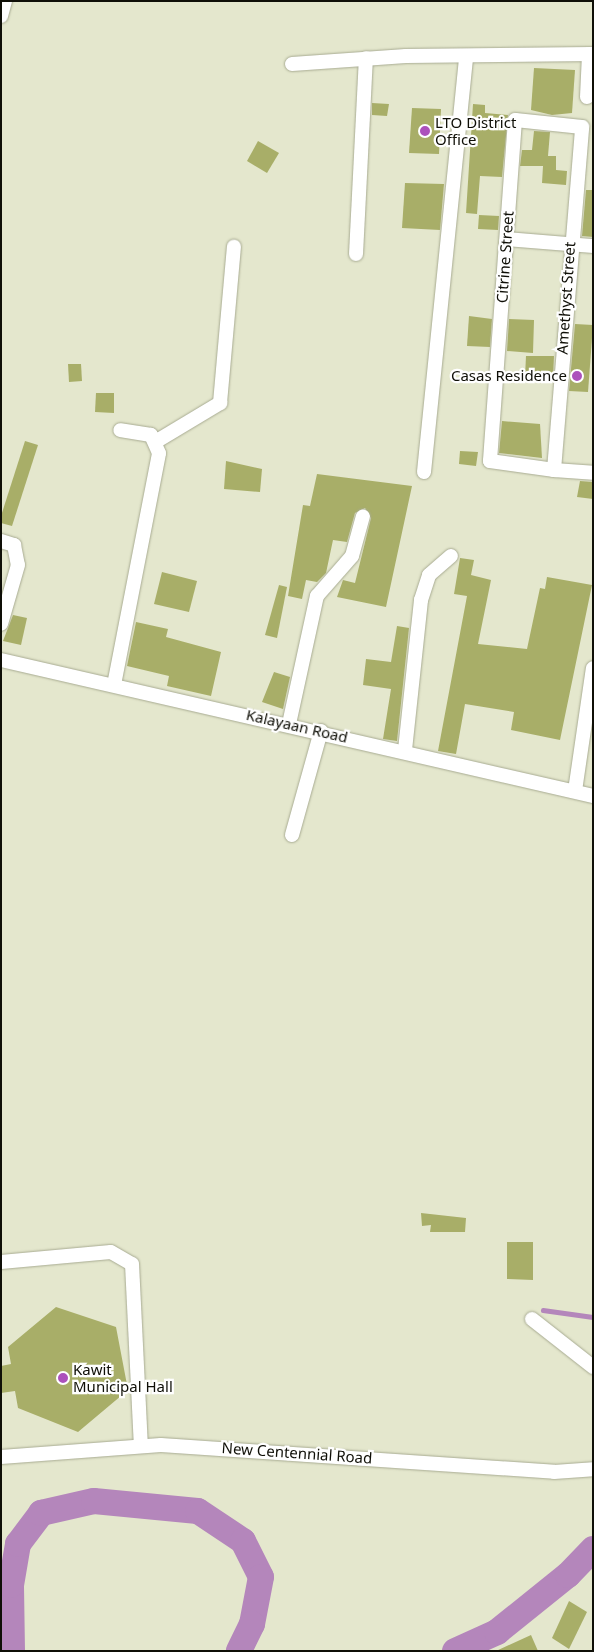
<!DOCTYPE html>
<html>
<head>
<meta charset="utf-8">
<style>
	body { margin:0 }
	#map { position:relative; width:594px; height:1652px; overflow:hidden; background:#e4e7cd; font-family:"Noto Sans",sans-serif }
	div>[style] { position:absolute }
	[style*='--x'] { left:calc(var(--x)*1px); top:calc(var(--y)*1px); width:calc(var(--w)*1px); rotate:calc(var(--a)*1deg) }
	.stream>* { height:4.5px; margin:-2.25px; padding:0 2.25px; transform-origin:2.25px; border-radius:2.25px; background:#b486bb }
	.river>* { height:26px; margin:-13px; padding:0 13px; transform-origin:13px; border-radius:13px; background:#b486bb }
	.building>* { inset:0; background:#a8ae68 }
	.roads { filter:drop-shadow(0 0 1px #a8ab92) drop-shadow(0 0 1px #a8ab92) }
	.minor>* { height:14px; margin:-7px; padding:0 7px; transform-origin:7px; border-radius:7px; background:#fff }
	.dots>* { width:14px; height:14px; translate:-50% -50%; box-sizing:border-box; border:2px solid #fff; border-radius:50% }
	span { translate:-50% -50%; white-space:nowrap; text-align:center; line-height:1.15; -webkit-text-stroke:4.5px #fff; paint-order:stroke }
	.poi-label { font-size:15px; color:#0f0f07 }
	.left { translate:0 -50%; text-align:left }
	.right { translate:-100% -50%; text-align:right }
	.street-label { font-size:15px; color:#0f0f07 }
	.frame { position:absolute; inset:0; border:2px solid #0f0f07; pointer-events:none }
</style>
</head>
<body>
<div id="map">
	<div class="stream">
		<i style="--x:543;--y:1310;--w:50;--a:8"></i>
	</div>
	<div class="river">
		<i style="--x:12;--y:1651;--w:66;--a:-90.9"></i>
		<i style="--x:11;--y:1585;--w:42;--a:-80.3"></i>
		<i style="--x:18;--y:1544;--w:39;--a:-53"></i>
		<i style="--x:41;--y:1513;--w:54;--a:-12.8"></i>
		<i style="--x:94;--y:1501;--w:104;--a:5.5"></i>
		<i style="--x:198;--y:1511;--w:54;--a:33.7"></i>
		<i style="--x:243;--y:1541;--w:40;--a:63.4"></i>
		<i style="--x:261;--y:1577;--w:48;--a:100.8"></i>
		<i style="--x:252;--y:1624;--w:30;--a:116"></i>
		<i style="--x:455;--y:1651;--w:46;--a:-24.3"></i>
		<i style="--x:497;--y:1632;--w:91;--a:-38.8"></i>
		<i style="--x:568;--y:1575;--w:36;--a:-46"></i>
	</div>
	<div class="building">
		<i style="clip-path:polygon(534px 68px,575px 70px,572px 113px,552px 115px,531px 110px)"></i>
		<i style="clip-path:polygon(372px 103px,389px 104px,387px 116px,372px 115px)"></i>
		<i style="clip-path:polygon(473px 104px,485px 105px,485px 113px,508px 115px,502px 177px,480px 176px,477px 214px,466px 213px)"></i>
		<i style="clip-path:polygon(412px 108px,441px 109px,439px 154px,409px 153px)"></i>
		<i style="clip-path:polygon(534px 131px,550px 132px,548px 156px,556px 156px,556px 170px,567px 171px,566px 185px,542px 183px,543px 166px,520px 166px,522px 150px,532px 150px)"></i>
		<i style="clip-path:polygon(258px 141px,279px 153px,267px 173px,247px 161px)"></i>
		<i style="clip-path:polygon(405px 183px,444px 184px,440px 230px,402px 228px)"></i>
		<i style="clip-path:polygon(586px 190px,593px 190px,593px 237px,582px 236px)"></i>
		<i style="clip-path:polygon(479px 215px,499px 216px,498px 230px,478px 229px)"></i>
		<i style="clip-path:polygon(469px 316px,492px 319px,490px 347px,467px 346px)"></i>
		<i style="clip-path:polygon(509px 319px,534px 320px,533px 353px,507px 351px)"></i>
		<i style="clip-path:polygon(575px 324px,593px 325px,588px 392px,569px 391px)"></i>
		<i style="clip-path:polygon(526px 356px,554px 356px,553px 378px,525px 377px)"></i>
		<i style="clip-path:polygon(68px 364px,81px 364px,82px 381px,69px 382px)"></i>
		<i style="clip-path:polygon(96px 393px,114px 393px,114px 413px,95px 412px)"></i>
		<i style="clip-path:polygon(502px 421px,540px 424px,542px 458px,499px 453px)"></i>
		<i style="clip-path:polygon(25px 441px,38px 445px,12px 526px,1px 523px,1px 516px)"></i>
		<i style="clip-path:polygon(460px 451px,478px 452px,476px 466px,459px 464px)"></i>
		<i style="clip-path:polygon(226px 461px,262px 469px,260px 492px,224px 489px)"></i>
		<i style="clip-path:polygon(317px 474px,412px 486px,386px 607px,337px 597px,343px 580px,355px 583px,371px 518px,365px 508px,355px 513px,347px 542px,333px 540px,326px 573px,317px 582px,306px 580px,302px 599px,288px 596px,303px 505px,310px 506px)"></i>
		<i style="clip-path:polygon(580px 481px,593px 482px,593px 499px,577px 497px)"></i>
		<i style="clip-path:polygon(460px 558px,474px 560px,471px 575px,491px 580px,478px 644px,527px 649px,540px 588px,545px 589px,547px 577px,592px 585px,560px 740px,511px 730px,514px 712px,465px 704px,456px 754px,438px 751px,467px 596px,454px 594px)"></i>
		<i style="clip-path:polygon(162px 572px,197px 581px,189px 612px,154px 604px)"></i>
		<i style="clip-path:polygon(279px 585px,287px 587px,277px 638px,265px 635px)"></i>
		<i style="clip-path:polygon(13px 615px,27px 618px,21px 645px,3px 641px)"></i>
		<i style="clip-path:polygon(136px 622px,168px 629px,166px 637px,221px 652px,211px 696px,167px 686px,169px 676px,127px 666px)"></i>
		<i style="clip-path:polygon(397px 626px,409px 628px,397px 741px,383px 739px,391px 689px,363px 685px,366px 659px,391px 662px)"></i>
		<i style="clip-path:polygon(274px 672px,290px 677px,283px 709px,262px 702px)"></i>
		<i style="clip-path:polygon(421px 1213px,466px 1218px,465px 1232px,430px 1232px,431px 1225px,422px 1226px)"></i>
		<i style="clip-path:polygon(507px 1242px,533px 1242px,533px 1280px,507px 1279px)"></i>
		<i style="clip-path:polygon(56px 1307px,116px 1327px,128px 1390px,78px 1432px,18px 1408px,15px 1391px,1px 1393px,1px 1366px,11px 1364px,8px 1347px)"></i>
		<i style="clip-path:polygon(569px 1601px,587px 1612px,569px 1649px,552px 1638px)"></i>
		<i style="clip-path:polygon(531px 1635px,538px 1651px,496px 1651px)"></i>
	</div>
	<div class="roads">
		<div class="minor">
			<i style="--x:1;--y:16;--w:16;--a:-75"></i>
			<i style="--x:292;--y:64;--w:114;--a:-4"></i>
			<i style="--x:406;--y:56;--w:187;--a:-0.6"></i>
			<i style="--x:587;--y:97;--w:43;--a:-87.3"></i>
			<i style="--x:507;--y:239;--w:86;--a:4.7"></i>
			<i style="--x:356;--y:254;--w:196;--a:-87.1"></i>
			<i style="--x:157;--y:441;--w:74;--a:-31.1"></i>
			<i style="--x:220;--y:403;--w:157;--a:-84.9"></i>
			<i style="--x:554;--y:470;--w:344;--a:-85.3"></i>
			<i style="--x:582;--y:127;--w:67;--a:-174"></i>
			<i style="--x:515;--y:120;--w:342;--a:94.2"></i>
			<i style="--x:490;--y:461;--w:65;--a:8"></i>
			<i style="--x:554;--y:470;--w:39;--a:4"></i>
			<i style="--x:424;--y:472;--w:418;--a:-84.2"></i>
			<i style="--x:1;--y:541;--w:14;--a:17"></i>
			<i style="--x:14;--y:545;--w:20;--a:79"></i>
			<i style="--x:18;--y:565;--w:61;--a:106.1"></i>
			<i style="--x:1;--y:660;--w:607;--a:12.94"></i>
			<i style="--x:114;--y:685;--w:236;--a:-79"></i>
			<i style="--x:159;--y:453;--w:20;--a:-114"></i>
			<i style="--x:151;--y:435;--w:31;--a:-171"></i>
			<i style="--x:289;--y:724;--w:131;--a:-77.7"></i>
			<i style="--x:317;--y:596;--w:53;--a:-48.8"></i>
			<i style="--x:352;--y:556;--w:41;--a:-74.6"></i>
			<i style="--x:405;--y:750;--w:151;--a:-83.9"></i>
			<i style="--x:421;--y:600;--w:26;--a:-72"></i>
			<i style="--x:429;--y:575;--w:29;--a:-41"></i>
			<i style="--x:575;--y:791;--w:124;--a:-81.7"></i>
			<i style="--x:292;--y:835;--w:108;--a:-74.4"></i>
			<i style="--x:1;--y:1262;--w:110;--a:-5.2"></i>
			<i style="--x:111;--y:1252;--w:24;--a:30"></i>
			<i style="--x:132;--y:1264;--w:182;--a:87.2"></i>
			<i style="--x:532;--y:1319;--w:78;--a:38.2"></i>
			<i style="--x:1;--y:1457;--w:160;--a:-4.3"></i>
			<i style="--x:161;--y:1445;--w:394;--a:3.9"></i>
			<i style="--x:554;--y:1472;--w:39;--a:-4"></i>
		</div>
	</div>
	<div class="dots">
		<i style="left:425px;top:131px;background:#ac51bc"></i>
		<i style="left:577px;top:376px;background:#ac51bc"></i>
		<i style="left:63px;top:1378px;background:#ac51bc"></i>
	</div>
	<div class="poi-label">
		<span class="left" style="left:435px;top:131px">LTO District<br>Office</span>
		<span class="right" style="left:567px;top:376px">Casas Residence</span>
		<span class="left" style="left:73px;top:1378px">Kawit<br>Municipal Hall</span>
	</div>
	<div class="street-label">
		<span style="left:505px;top:257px;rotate:-86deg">Citrine Street</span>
		<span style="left:566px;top:298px;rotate:-86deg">Amethyst Street</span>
		<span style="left:297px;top:726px;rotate:13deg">Kalayaan Road</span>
		<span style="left:297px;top:1453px;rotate:4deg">New Centennial Road</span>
	</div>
	<div class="frame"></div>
</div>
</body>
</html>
